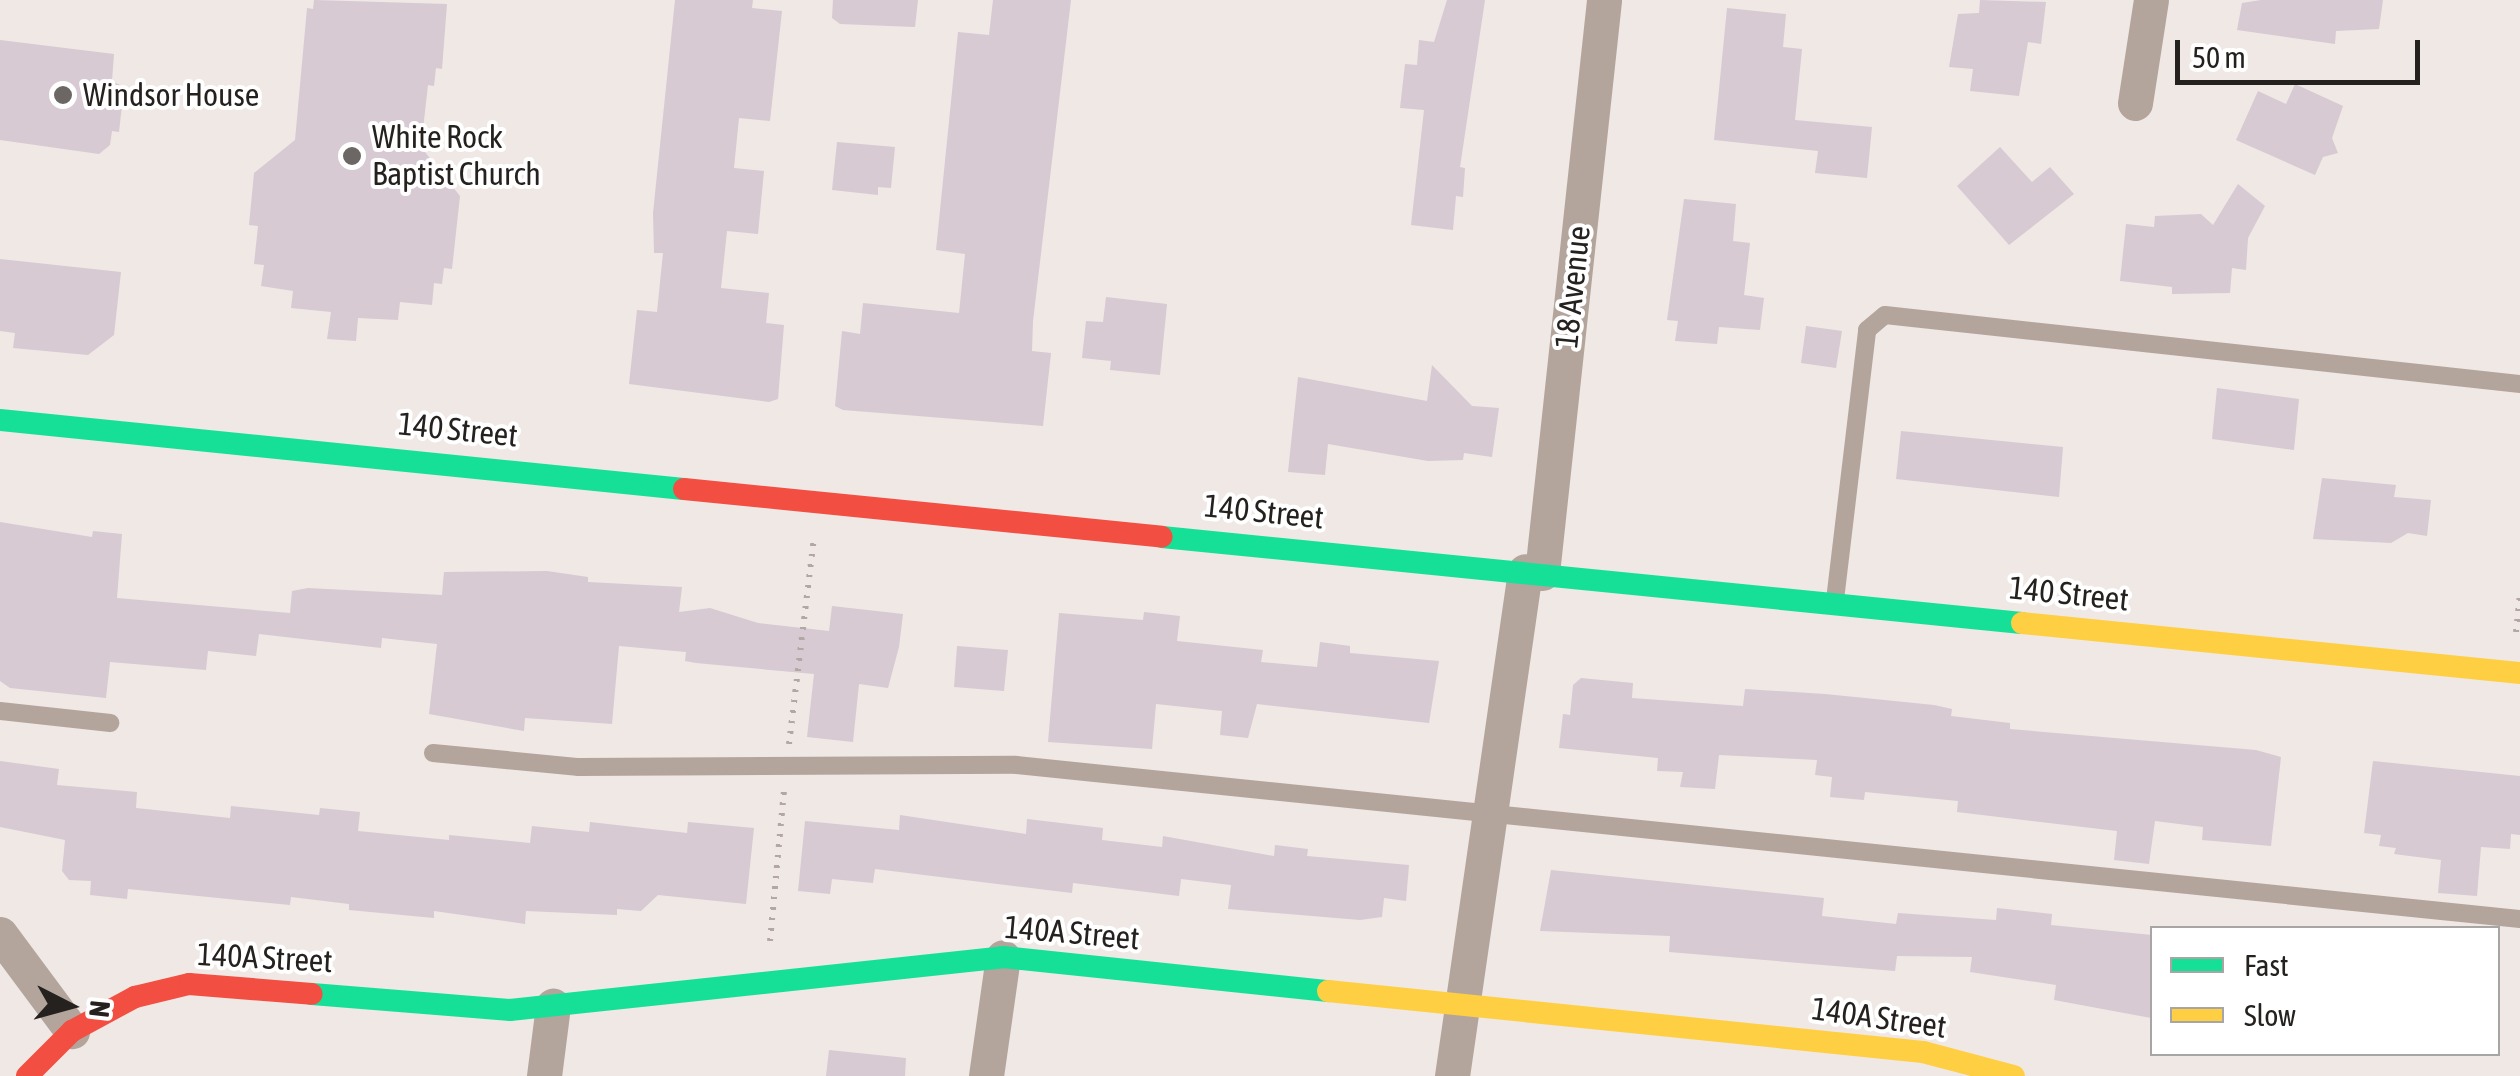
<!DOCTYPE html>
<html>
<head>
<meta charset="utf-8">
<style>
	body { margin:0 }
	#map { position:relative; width:2520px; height:1076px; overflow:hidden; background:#efe8e5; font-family:"Asap Condensed",sans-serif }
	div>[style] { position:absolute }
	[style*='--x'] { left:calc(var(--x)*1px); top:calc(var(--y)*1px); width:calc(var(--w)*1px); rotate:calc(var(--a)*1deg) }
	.building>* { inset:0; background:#d7cad3 }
	.path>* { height:6px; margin-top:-3px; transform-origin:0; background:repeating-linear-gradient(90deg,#b2a7a3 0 2.5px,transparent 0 10.5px) }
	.lane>* { height:18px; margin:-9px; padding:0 9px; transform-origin:9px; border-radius:9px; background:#b3a59c }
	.street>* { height:35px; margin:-17.5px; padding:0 17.5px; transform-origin:17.5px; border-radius:17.5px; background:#b3a59c }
	.fast>* { height:22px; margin:-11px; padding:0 11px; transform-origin:11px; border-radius:11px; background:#16e098 }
	.slow>* { height:22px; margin:-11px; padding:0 11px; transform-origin:11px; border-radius:11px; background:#ffcf43 }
	.jam>* { height:22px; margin:-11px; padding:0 11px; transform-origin:11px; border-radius:11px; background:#f24e42 }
	.dots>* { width:28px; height:28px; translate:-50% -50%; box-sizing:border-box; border:5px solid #fff; border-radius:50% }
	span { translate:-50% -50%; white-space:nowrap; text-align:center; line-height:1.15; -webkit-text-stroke:8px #fff; paint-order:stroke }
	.poi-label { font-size:32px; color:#25211f }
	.left { translate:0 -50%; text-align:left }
	.street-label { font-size:32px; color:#25211f }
	.legend { position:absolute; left:2150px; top:926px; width:350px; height:130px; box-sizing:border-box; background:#fff; border:2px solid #a8a6a5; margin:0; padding:12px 18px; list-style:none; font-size:30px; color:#25211f }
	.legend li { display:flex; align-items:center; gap:20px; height:50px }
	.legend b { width:50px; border:2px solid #a8a6a5 }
	.north { position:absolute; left:20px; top:956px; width:100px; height:100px; -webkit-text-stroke:8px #fff; paint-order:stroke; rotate:96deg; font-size:28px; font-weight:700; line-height:40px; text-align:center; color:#25211f }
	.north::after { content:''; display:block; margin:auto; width:35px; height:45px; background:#25211f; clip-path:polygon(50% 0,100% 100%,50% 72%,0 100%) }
	.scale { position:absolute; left:2175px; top:40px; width:245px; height:45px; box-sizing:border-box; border:5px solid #25211f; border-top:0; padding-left:12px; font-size:30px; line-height:35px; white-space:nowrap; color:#25211f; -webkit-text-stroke:8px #fff; paint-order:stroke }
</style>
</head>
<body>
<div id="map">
	<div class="building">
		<i style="clip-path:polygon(314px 0,447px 4px,442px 69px,436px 68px,434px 86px,428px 85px,421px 147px,460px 196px,452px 269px,444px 268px,442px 284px,434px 283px,432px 305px,400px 302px,398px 320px,358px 318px,356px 341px,327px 339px,331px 312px,291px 308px,293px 291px,261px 286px,264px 265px,254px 264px,258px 226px,249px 225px,254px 173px,295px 140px,307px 8px,313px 9px)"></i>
		<i style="clip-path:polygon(675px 0,753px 0,752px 8px,782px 11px,770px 121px,739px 118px,734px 168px,764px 171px,758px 234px,727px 231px,721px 288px,769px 293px,766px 323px,784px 325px,778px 399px,769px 402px,629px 384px,637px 310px,657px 312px,663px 253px,654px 253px,653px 213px)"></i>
		<i style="clip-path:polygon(833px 0,918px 0,915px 27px,840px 24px,832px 18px)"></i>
		<i style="clip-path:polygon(993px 0,1071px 0,1033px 321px,1032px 351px,1051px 353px,1043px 426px,843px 410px,835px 406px,842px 331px,860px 334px,863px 303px,959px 313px,965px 254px,936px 250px,958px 32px,989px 35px)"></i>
		<i style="clip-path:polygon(1447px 0,1485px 0,1460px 167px,1465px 168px,1463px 197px,1456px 196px,1453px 230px,1411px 225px,1424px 110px,1400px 108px,1405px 64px,1417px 65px,1419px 40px,1434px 42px)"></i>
		<i style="clip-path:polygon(1980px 0,2046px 2px,2041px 44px,2028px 42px,2019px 96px,1970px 91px,1973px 69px,1949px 67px,1958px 14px,1979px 13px)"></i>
		<i style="clip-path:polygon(2261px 0,2383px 0,2379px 29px,2336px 31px,2335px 44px,2237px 30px,2242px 3px)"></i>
		<i style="clip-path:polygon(1727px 8px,1786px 14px,1783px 47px,1802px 49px,1795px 120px,1872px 127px,1867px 178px,1815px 173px,1818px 151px,1714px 140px)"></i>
		<i style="clip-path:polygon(0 40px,114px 54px,112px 81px,124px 87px,119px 132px,112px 131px,110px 145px,99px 154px,0 140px)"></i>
		<i style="clip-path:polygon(2295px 84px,2343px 106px,2332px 138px,2338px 153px,2323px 157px,2315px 175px,2236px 140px,2258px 91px,2286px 104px)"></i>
		<i style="clip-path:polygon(837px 142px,895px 147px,891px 188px,878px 187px,878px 195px,832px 190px)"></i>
		<i style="clip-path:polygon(2000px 147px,2032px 182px,2050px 167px,2074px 194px,2009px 245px,1957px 186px)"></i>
		<i style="clip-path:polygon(2238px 184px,2265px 206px,2248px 238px,2246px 270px,2232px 268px,2230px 293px,2172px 294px,2172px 287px,2120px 281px,2126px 224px,2154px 227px,2155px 216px,2201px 214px,2213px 225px)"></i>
		<i style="clip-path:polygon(1684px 199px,1736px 204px,1733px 241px,1750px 243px,1744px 295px,1764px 298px,1760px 330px,1719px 327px,1717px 344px,1675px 341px,1678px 321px,1667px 320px)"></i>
		<i style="clip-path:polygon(0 259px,121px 272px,114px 335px,88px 355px,13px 348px,15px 333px,0 331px)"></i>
		<i style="clip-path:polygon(1106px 297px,1167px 304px,1160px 375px,1110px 370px,1111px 361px,1082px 358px,1086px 321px,1103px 322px)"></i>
		<i style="clip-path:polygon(1806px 326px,1842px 331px,1836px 368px,1801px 363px)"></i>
		<i style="clip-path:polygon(1432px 365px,1472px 406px,1499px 408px,1492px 457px,1464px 453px,1463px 460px,1428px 461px,1328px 444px,1325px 475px,1288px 472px,1298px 377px,1427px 401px)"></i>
		<i style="clip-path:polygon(2217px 388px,2299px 399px,2294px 450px,2212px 439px)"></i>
		<i style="clip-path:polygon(1901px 431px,2063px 447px,2059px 497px,1896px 479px)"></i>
		<i style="clip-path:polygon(2322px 478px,2396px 485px,2394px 497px,2431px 500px,2427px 536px,2408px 533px,2391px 543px,2313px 539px)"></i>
		<i style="clip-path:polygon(0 522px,92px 537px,93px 531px,122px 534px,117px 598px,290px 613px,292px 591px,308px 588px,442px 595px,444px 572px,547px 571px,588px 577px,588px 582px,682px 587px,679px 612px,710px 608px,758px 623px,829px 631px,832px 606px,903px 614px,899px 647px,888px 688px,859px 684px,853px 742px,807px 737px,814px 674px,696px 663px,685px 661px,686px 652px,619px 646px,612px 724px,525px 718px,524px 731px,429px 714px,437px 644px,382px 638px,381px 648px,259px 634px,256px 656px,208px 651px,206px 670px,110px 662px,106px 698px,10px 688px,0 681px)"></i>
		<i style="clip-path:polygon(1144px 612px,1180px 616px,1177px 641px,1263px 650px,1261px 662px,1317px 667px,1320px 642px,1350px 646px,1350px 653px,1439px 661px,1429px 723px,1257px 704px,1248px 738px,1220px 735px,1222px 711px,1156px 704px,1152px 749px,1048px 742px,1059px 613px,1143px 620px)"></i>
		<i style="clip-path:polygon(957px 646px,1008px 650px,1004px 691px,954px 687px)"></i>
		<i style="clip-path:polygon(1581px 678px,1633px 683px,1632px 698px,1743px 706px,1745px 689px,1825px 694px,1934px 705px,1952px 709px,1951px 716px,2010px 723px,2010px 729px,2256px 750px,2281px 757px,2271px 846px,2202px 840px,2203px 827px,2155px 821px,2149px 864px,2114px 860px,2117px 831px,1957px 812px,1958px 801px,1865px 792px,1864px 800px,1830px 797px,1832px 777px,1815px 775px,1817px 760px,1719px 755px,1715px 789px,1680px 787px,1683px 772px,1657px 771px,1658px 758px,1559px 748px,1563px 714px,1570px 715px,1573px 685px)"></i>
		<i style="clip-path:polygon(0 761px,59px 769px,57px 785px,137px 792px,136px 808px,230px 818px,231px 806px,319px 815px,320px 808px,360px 812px,358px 831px,449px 840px,449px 835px,530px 843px,532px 826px,589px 832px,590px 822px,687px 833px,688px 822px,754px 828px,746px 904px,658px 895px,641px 911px,617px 909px,617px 915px,526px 911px,525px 924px,434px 911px,434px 918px,349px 910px,349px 904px,291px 897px,290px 905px,128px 889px,127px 899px,90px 895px,91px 881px,69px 880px,62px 871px,65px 840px,0 827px)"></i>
		<i style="clip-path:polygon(2373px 761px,2520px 776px,2520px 835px,2511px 834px,2510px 849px,2481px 847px,2477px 896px,2438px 893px,2441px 860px,2394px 854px,2396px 848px,2379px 846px,2381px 835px,2364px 833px)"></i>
		<i style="clip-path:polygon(900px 815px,1026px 834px,1027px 819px,1103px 828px,1102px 840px,1162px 847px,1163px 836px,1274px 856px,1275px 845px,1308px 849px,1307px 856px,1409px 865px,1406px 901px,1384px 898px,1382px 917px,1360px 920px,1228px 909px,1231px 885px,1181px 879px,1179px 896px,1073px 883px,1072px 893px,875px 869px,873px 883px,832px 879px,830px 894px,798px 891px,805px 821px,899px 830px)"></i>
		<i style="clip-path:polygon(1551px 870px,1824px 898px,1822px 916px,1896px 924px,1898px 913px,1996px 920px,1997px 908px,2052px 914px,2051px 925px,2152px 935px,2151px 1018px,2054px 1000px,2056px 985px,1970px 972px,1972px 957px,1897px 956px,1895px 971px,1669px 952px,1670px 936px,1540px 931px)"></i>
		<i style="clip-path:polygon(829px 1050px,906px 1058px,905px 1076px,826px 1076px)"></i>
	</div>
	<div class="path">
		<i style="--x:2516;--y:632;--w:39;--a:-84"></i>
		<i style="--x:789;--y:744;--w:208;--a:-83.1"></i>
		<i style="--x:770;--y:941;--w:153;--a:-84.7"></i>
	</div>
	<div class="lane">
		<i style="--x:1835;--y:600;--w:272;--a:-83.2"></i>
		<i style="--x:1867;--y:330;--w:23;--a:-40"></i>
		<i style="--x:1885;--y:315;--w:639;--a:6.2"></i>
		<i style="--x:0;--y:711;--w:111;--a:6.2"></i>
		<i style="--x:433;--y:753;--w:147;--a:5.5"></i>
		<i style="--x:579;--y:767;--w:437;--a:-0.3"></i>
		<i style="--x:1016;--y:765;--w:1512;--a:5.85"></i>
	</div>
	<div class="street">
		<i style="--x:2135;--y:103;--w:104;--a:-81.2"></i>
		<i style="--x:1542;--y:573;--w:576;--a:-83.82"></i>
		<i style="--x:0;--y:934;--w:121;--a:53.4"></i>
		<i style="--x:544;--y:1076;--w:71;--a:-82.7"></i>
		<i style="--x:986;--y:1076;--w:120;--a:-81.9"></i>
		<i style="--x:1452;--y:1076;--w:510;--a:-81.77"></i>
	</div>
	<div class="fast">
		<i style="--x:0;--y:420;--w:687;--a:5.76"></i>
		<i style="--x:1162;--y:537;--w:864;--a:5.71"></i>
		<i style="--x:312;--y:994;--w:199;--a:4.6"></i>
		<i style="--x:510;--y:1010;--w:496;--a:-6.1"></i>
		<i style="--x:1003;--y:957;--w:327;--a:6"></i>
	</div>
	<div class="slow">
		<i style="--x:2022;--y:623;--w:501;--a:5.73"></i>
		<i style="--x:1328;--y:991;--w:598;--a:5.85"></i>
		<i style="--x:1923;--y:1052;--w:94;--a:14.8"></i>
	</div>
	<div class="jam">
		<i style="--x:684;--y:489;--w:480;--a:5.7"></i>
		<i style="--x:27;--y:1076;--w:64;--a:-45"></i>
		<i style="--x:72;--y:1031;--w:72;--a:-28.4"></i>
		<i style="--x:135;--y:997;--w:56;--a:-13.5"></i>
		<i style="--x:189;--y:984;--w:123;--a:4.6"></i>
	</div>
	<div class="dots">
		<i style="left:63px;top:95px;background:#6c6764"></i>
		<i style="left:352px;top:156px;background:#6c6764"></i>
	</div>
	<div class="poi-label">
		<span class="left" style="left:83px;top:95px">Windsor House</span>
		<span class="left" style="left:372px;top:156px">White Rock<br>Baptist Church</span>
	</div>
	<div class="street-label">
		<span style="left:1573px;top:287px;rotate:-84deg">18 Avenue</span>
		<span style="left:458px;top:430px;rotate:6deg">140 Street</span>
		<span style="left:1264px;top:512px;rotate:6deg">140 Street</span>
		<span style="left:2069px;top:594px;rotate:6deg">140 Street</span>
		<span style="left:1072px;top:933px;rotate:5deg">140A Street</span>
		<span style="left:265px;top:958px;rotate:3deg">140A Street</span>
		<span style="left:1879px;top:1018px;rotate:8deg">140A Street</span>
	</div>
	<ul class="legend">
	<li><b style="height:12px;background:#16e098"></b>Fast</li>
	<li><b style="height:12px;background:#ffcf43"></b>Slow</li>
	</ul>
	<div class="north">N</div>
	<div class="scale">50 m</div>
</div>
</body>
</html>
